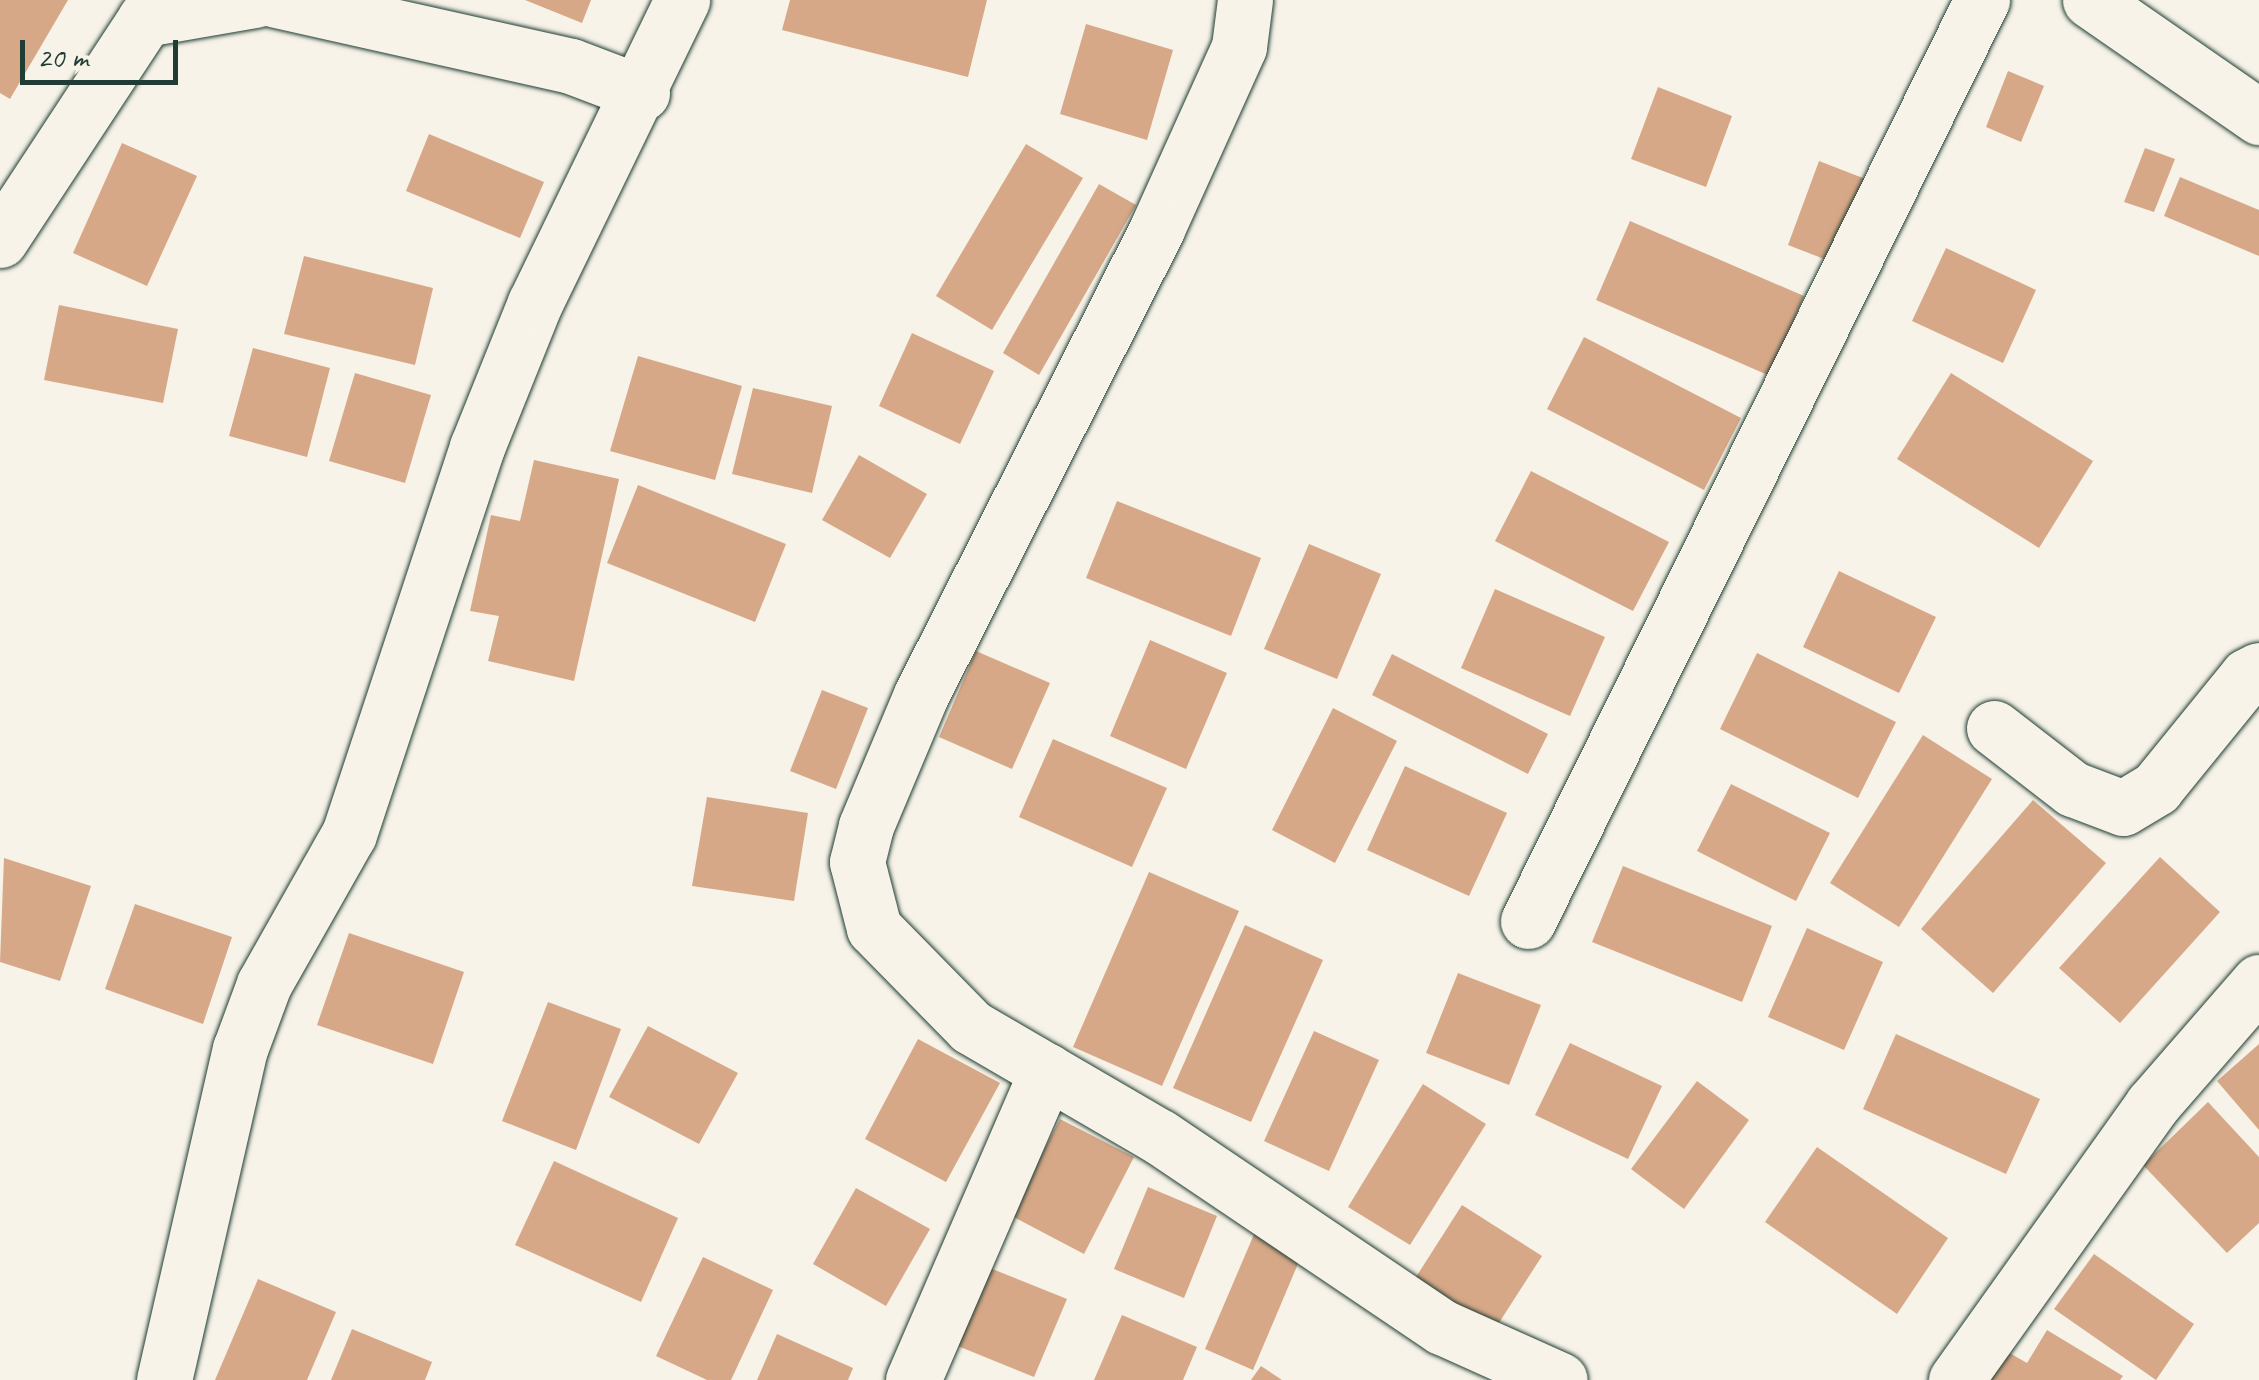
<!DOCTYPE html>
<html>
<head>
<meta charset="utf-8">
<style>
	body { margin:0 }
	#map { position:relative; width:2259px; height:1380px; overflow:hidden; background:#f7f3e8; font-family:Caveat,sans-serif }
	div>[style] { position:absolute }
	[style*='--x'] { left:calc(var(--x)*1px); top:calc(var(--y)*1px); width:calc(var(--w)*1px); rotate:calc(var(--a)*1deg) }
	.building>* { inset:0; background:#d7a888 }
	.roads { filter:drop-shadow(0 0 2px #1f3d34) drop-shadow(0 0 2px #1f3d34) }
	.minor>* { height:55px; margin:-27.5px; padding:0 27.5px; transform-origin:27.5px; border-radius:27.5px; background:#f7f3e8 }
	.secondary>* { height:55px; margin:-27.5px; padding:0 27.5px; transform-origin:27.5px; border-radius:27.5px; background:#f7f3e8 }
	span { translate:-50% -50%; white-space:nowrap; text-align:center; line-height:1.15; -webkit-text-stroke:8px #f7f3e8; paint-order:stroke }
	.scale { position:absolute; left:20px; top:40px; width:158px; height:45px; box-sizing:border-box; border:5px solid #1f3d34; border-top:0; padding-left:12px; font-size:30px; line-height:35px; white-space:nowrap; color:#1f3d34; -webkit-text-stroke:8px #f7f3e8; paint-order:stroke }
</style>
</head>
<body>
<div id="map">
	<div class="building">
		<i style="clip-path:polygon(0 0,68px 0,10px 99px,0 93px)"></i>
		<i style="clip-path:polygon(525px 0,591px 0,582px 23px)"></i>
		<i style="clip-path:polygon(790px 0,987px 0,968px 77px,782px 30px)"></i>
		<i style="clip-path:polygon(1086px 24px,1173px 50px,1147px 140px,1060px 114px)"></i>
		<i style="clip-path:polygon(2008px 71px,2044px 86px,2021px 142px,1986px 127px)"></i>
		<i style="clip-path:polygon(1658px 87px,1732px 116px,1706px 187px,1631px 159px)"></i>
		<i style="clip-path:polygon(429px 134px,544px 182px,520px 238px,406px 191px)"></i>
		<i style="clip-path:polygon(122px 143px,197px 176px,147px 286px,73px 253px)"></i>
		<i style="clip-path:polygon(1026px 144px,1083px 178px,992px 330px,936px 296px)"></i>
		<i style="clip-path:polygon(2145px 148px,2175px 159px,2154px 212px,2124px 202px)"></i>
		<i style="clip-path:polygon(1819px 161px,1868px 180px,1837px 264px,1788px 245px)"></i>
		<i style="clip-path:polygon(2180px 177px,2259px 210px,2259px 256px,2164px 216px)"></i>
		<i style="clip-path:polygon(1099px 184px,1136px 205px,1039px 375px,1003px 353px)"></i>
		<i style="clip-path:polygon(1630px 221px,1804px 296px,1770px 376px,1596px 300px)"></i>
		<i style="clip-path:polygon(1946px 248px,2036px 290px,2003px 363px,1912px 321px)"></i>
		<i style="clip-path:polygon(304px 256px,433px 288px,415px 365px,284px 334px)"></i>
		<i style="clip-path:polygon(59px 305px,178px 329px,163px 403px,44px 380px)"></i>
		<i style="clip-path:polygon(912px 333px,994px 371px,960px 444px,879px 406px)"></i>
		<i style="clip-path:polygon(1584px 337px,1741px 418px,1704px 490px,1547px 409px)"></i>
		<i style="clip-path:polygon(253px 348px,330px 368px,307px 457px,229px 436px)"></i>
		<i style="clip-path:polygon(638px 356px,742px 386px,715px 480px,610px 451px)"></i>
		<i style="clip-path:polygon(355px 373px,431px 395px,405px 483px,329px 461px)"></i>
		<i style="clip-path:polygon(1951px 373px,2093px 461px,2039px 548px,1897px 459px)"></i>
		<i style="clip-path:polygon(753px 388px,832px 406px,812px 493px,732px 474px)"></i>
		<i style="clip-path:polygon(859px 455px,927px 494px,890px 558px,822px 520px)"></i>
		<i style="clip-path:polygon(534px 460px,619px 479px,574px 681px,488px 661px,499px 616px,470px 611px,491px 515px,520px 521px)"></i>
		<i style="clip-path:polygon(1531px 471px,1669px 542px,1633px 611px,1495px 541px)"></i>
		<i style="clip-path:polygon(638px 485px,786px 544px,755px 622px,607px 563px)"></i>
		<i style="clip-path:polygon(1117px 501px,1261px 558px,1231px 636px,1086px 578px)"></i>
		<i style="clip-path:polygon(1309px 544px,1381px 574px,1337px 679px,1264px 649px)"></i>
		<i style="clip-path:polygon(1839px 571px,1936px 617px,1899px 693px,1803px 647px)"></i>
		<i style="clip-path:polygon(1495px 589px,1605px 637px,1570px 716px,1461px 668px)"></i>
		<i style="clip-path:polygon(1150px 640px,1227px 673px,1186px 769px,1110px 736px)"></i>
		<i style="clip-path:polygon(976px 651px,1050px 683px,1012px 769px,939px 737px)"></i>
		<i style="clip-path:polygon(1757px 653px,1896px 722px,1858px 798px,1720px 729px)"></i>
		<i style="clip-path:polygon(1392px 654px,1548px 734px,1528px 774px,1372px 695px)"></i>
		<i style="clip-path:polygon(822px 690px,868px 708px,836px 789px,790px 771px)"></i>
		<i style="clip-path:polygon(1333px 708px,1397px 741px,1335px 863px,1272px 830px)"></i>
		<i style="clip-path:polygon(1923px 735px,1992px 779px,1899px 927px,1830px 883px)"></i>
		<i style="clip-path:polygon(1053px 739px,1167px 788px,1132px 867px,1019px 817px)"></i>
		<i style="clip-path:polygon(1405px 766px,1507px 813px,1469px 896px,1367px 850px)"></i>
		<i style="clip-path:polygon(1731px 784px,1830px 833px,1796px 901px,1697px 851px)"></i>
		<i style="clip-path:polygon(707px 797px,808px 813px,794px 901px,692px 886px)"></i>
		<i style="clip-path:polygon(2033px 800px,2106px 863px,1993px 993px,1921px 929px)"></i>
		<i style="clip-path:polygon(2160px 857px,2220px 912px,2120px 1023px,2059px 968px)"></i>
		<i style="clip-path:polygon(4px 858px,91px 886px,60px 981px,0 962px)"></i>
		<i style="clip-path:polygon(1623px 866px,1772px 926px,1742px 1002px,1592px 942px)"></i>
		<i style="clip-path:polygon(1149px 872px,1239px 911px,1162px 1086px,1073px 1047px)"></i>
		<i style="clip-path:polygon(135px 904px,232px 937px,203px 1024px,105px 989px)"></i>
		<i style="clip-path:polygon(1245px 925px,1323px 960px,1251px 1122px,1173px 1088px)"></i>
		<i style="clip-path:polygon(1807px 928px,1883px 962px,1844px 1050px,1768px 1017px)"></i>
		<i style="clip-path:polygon(349px 933px,464px 972px,433px 1064px,317px 1025px)"></i>
		<i style="clip-path:polygon(1458px 973px,1541px 1005px,1509px 1085px,1426px 1053px)"></i>
		<i style="clip-path:polygon(548px 1002px,621px 1029px,576px 1150px,502px 1121px)"></i>
		<i style="clip-path:polygon(648px 1026px,738px 1073px,699px 1144px,609px 1097px)"></i>
		<i style="clip-path:polygon(1314px 1031px,1379px 1060px,1329px 1171px,1264px 1141px)"></i>
		<i style="clip-path:polygon(1896px 1034px,2040px 1099px,2006px 1174px,1863px 1109px)"></i>
		<i style="clip-path:polygon(918px 1039px,1000px 1083px,946px 1182px,865px 1139px)"></i>
		<i style="clip-path:polygon(1570px 1043px,1662px 1086px,1628px 1159px,1535px 1115px)"></i>
		<i style="clip-path:polygon(2259px 1044px,2259px 1130px,2217px 1081px)"></i>
		<i style="clip-path:polygon(1697px 1081px,1749px 1120px,1684px 1209px,1631px 1169px)"></i>
		<i style="clip-path:polygon(1423px 1084px,1486px 1124px,1410px 1245px,1348px 1207px)"></i>
		<i style="clip-path:polygon(2208px 1102px,2259px 1157px,2259px 1223px,2227px 1253px,2143px 1165px)"></i>
		<i style="clip-path:polygon(1060px 1119px,1134px 1157px,1084px 1254px,1010px 1215px)"></i>
		<i style="clip-path:polygon(1817px 1147px,1948px 1238px,1897px 1314px,1765px 1222px)"></i>
		<i style="clip-path:polygon(554px 1161px,678px 1218px,641px 1302px,515px 1245px)"></i>
		<i style="clip-path:polygon(1148px 1187px,1217px 1216px,1184px 1298px,1114px 1269px)"></i>
		<i style="clip-path:polygon(856px 1188px,930px 1229px,886px 1306px,813px 1264px)"></i>
		<i style="clip-path:polygon(1462px 1205px,1542px 1256px,1495px 1329px,1416px 1277px)"></i>
		<i style="clip-path:polygon(1255px 1232px,1303px 1252px,1253px 1370px,1205px 1349px)"></i>
		<i style="clip-path:polygon(2094px 1254px,2194px 1324px,2156px 1380px,2054px 1309px)"></i>
		<i style="clip-path:polygon(703px 1257px,773px 1290px,731px 1380px,707px 1380px,656px 1356px)"></i>
		<i style="clip-path:polygon(980px 1264px,1067px 1299px,1034px 1377px,948px 1342px)"></i>
		<i style="clip-path:polygon(258px 1279px,336px 1312px,307px 1380px,215px 1380px)"></i>
		<i style="clip-path:polygon(1122px 1315px,1197px 1347px,1183px 1380px,1094px 1380px)"></i>
		<i style="clip-path:polygon(352px 1329px,432px 1362px,425px 1380px,331px 1380px)"></i>
		<i style="clip-path:polygon(2047px 1330px,2123px 1376px,2120px 1380px,1989px 1380px,2006px 1351px,2027px 1363px)"></i>
		<i style="clip-path:polygon(777px 1334px,853px 1368px,848px 1380px,757px 1380px)"></i>
		<i style="clip-path:polygon(1261px 1366px,1282px 1380px,1251px 1380px)"></i>
	</div>
	<div class="roads">
		<div class="minor">
			<i style="--x:276;--y:0;--w:302;--a:12.6"></i>
			<i style="--x:571;--y:66;--w:76;--a:20.8"></i>
			<i style="--x:1245;--y:0;--w:47;--a:97.3"></i>
			<i style="--x:1239;--y:47;--w:200;--a:114.3"></i>
			<i style="--x:1157;--y:229;--w:522;--a:116.86"></i>
			<i style="--x:921;--y:695;--w:142;--a:112.8"></i>
			<i style="--x:866;--y:826;--w:37;--a:104"></i>
			<i style="--x:857;--y:862;--w:68;--a:75.6"></i>
			<i style="--x:874;--y:928;--w:139;--a:45.6"></i>
			<i style="--x:971;--y:1027;--w:219;--a:30.2"></i>
			<i style="--x:1160;--y:1137;--w:340;--a:34"></i>
			<i style="--x:1442;--y:1327;--w:129;--a:24.2"></i>
			<i style="--x:0;--y:240;--w:264;--a:-56.7"></i>
			<i style="--x:145;--y:19;--w:112;--a:-9.8"></i>
			<i style="--x:1994;--y:728;--w:100;--a:37.7"></i>
			<i style="--x:2073;--y:789;--w:53;--a:20.8"></i>
			<i style="--x:2123;--y:808;--w:39;--a:-31"></i>
			<i style="--x:2156;--y:788;--w:144;--a:-50.9"></i>
			<i style="--x:2247;--y:676;--w:13;--a:-27"></i>
			<i style="--x:1528;--y:921;--w:1027;--a:-63.76"></i>
			<i style="--x:164;--y:1380;--w:340;--a:-77.1"></i>
			<i style="--x:240;--y:1049;--w:69;--a:-69.7"></i>
			<i style="--x:264;--y:984;--w:172;--a:-60.5"></i>
			<i style="--x:349;--y:834;--w:408;--a:-71.7"></i>
			<i style="--x:477;--y:447;--w:155;--a:-68.1"></i>
			<i style="--x:535;--y:303;--w:337;--a:-64.1"></i>
			<i style="--x:913;--y:1380;--w:337;--a:-66.6"></i>
			<i style="--x:1956;--y:1380;--w:338;--a:-54.5"></i>
			<i style="--x:2152;--y:1105;--w:163;--a:-49"></i>
		</div>
		<div class="secondary">
			<i style="--x:2090;--y:0;--w:206;--a:34.7"></i>
		</div>
	</div>
	<div class="scale">20 m</div>
</div>
</body>
</html>
